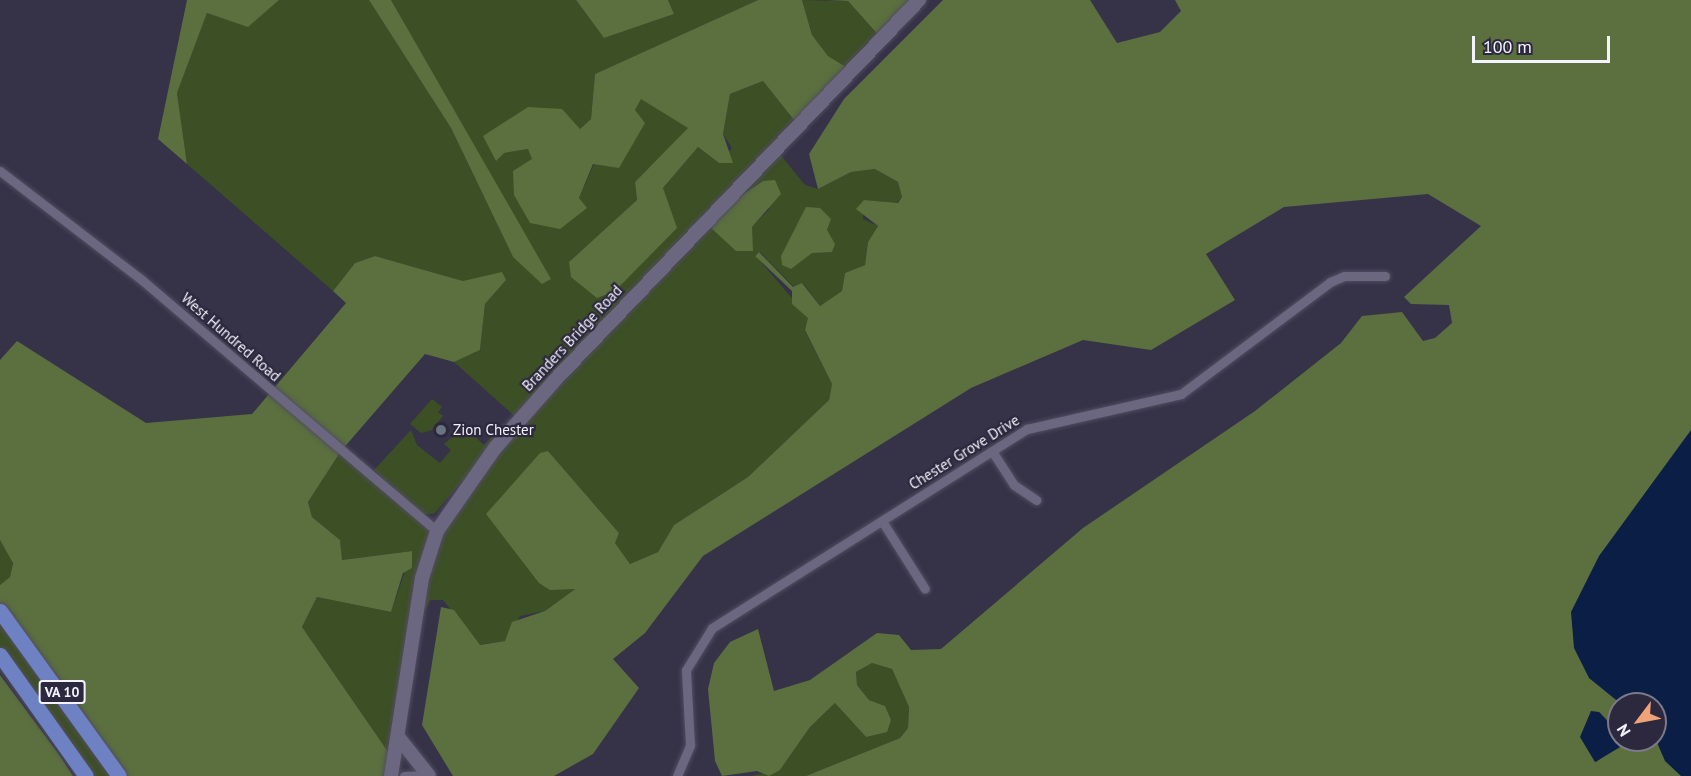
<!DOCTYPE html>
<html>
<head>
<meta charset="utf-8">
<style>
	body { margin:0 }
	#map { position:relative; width:1691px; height:776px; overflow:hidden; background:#363248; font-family:"PT Sans",sans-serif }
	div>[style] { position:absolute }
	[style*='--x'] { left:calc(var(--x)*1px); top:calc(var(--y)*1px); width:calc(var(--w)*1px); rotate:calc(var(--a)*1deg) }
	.green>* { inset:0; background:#3d4f25 }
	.forest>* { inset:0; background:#5b703e }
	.water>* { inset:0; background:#0b1e45 }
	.roads { filter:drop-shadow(0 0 2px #514d60) drop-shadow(0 0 2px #514d60) }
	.street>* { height:9px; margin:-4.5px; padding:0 4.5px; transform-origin:4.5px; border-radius:4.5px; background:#6c6780 }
	.secondary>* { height:14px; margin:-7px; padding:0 7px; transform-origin:7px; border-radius:7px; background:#6c6780 }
	.primary>* { height:15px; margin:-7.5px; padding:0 7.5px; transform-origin:7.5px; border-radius:7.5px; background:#6d81c3 }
	.dots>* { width:16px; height:16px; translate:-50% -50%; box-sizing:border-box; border:3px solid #2c283d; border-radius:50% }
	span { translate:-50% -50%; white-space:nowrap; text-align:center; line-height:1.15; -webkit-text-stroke:4.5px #2c283d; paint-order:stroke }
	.shield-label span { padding:2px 4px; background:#2c283d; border:2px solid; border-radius:4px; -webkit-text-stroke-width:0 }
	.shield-label { font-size:14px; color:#f4f2fe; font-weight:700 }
	.street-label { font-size:15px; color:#f4f2fe }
	.poi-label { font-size:15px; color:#f4f2fe }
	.left { translate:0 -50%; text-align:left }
	.north { position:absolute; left:1607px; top:692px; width:60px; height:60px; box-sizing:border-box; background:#2c283d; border:2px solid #7c798a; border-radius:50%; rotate:238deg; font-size:16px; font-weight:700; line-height:24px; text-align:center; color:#f4f2fe }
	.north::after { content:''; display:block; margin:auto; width:21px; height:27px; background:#f0a279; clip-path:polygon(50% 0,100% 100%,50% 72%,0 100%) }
	.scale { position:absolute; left:1472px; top:36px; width:138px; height:27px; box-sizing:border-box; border:3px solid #f4f2fe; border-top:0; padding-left:8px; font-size:18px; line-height:21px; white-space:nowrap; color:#f4f2fe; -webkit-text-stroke:4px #2c283d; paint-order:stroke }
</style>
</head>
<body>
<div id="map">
	<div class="green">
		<i style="clip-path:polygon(279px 0,369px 0,451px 128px,513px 257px,550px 280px,391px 0,576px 0,604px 38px,674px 14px,668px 0,758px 0,595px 74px,591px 119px,579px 130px,504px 153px,528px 149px,533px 159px,579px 198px,594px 164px,619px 167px,644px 123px,635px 110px,641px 98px,689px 128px,635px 182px,637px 200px,569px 262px,663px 188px,698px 147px,719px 163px,732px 148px,723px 134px,730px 94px,763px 81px,798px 125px,519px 420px,454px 362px,480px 350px,485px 304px,506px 280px,463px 281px,375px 256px,355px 263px,333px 291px,187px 164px,177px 93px,207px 13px,248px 26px)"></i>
		<i style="clip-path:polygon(802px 0,848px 1px,881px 38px,851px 70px,828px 56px,812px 35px)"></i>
		<i style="clip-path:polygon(779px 153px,805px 185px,818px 189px,851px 172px,876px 169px,898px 182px,902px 197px,897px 203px,864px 200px,863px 219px,878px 226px,868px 242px,865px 265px,845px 273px,842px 291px,820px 306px,803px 283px,794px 287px,760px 252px,755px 255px,809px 318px,805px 331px,832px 384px,829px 400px,748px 477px,674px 525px,658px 552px,630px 564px,614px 542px,619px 533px,548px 451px,576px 588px,545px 611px,520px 616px,505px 641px,479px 645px,443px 600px,430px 600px,422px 617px,424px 587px,445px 527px,499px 451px,709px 226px,752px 251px,752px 227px,769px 209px,763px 181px,730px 203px)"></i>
		<i style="clip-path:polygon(432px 399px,442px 407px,438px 412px,443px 416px,432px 430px,421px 433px,410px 424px)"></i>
		<i style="clip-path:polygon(411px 430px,417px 445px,440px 463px,451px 450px,444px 444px,457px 433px,462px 437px,470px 432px,484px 445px,492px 437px,496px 442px,434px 514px,422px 514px,374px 470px)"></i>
		<i style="clip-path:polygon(341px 451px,436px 531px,393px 759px,302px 627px,317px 597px,391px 612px,412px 551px,341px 560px,340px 540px,312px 517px,308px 502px)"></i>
		<i style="clip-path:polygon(0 540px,13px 562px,10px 577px,0 585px)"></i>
		<i style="clip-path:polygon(0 622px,110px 776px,91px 776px,0 650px)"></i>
		<i style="clip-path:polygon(872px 663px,892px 669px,909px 707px,908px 728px,900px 738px,806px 776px,750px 776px,780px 770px,810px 727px,835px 703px,866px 737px,885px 706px,869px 700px,857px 685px,856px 672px)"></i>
	</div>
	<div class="forest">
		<i style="clip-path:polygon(187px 0,279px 0,248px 27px,207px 13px,177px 93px,187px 164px,158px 139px)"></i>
		<i style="clip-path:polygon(369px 0,391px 0,551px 279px,542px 284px,513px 257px,451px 128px)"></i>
		<i style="clip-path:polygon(576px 0,668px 0,674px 14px,604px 38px)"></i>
		<i style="clip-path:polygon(758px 0,802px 0,812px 35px,828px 56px,851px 70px,798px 125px,763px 81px,730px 94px,723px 134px,733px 163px,719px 163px,698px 147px,663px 188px,677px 228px,615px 291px,597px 298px,571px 277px,569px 262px,637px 200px,635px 182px,688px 128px,641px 99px,635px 110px,645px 123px,619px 168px,593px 164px,579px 198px,587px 208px,560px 229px,530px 223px,514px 195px,513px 171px,532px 159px,528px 149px,504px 153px,496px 161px,483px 136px,528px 107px,562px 109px,580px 129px,591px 119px,595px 74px)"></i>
		<i style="clip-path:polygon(827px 0,918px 0,881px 38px,848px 1px)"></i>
		<i style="clip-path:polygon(evenodd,943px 0,1090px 0,1117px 43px,1160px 32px,1181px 11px,1175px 0,1691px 0,1691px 776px,806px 776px,900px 738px,908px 728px,909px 707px,892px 669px,872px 663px,856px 672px,857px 685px,869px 700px,885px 706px,891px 720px,887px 732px,866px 737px,835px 703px,810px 727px,780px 770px,769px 776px,757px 771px,722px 776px,715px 761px,708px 689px,714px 663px,730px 642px,758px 629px,774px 691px,810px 680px,877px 633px,899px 635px,911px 650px,941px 649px,1083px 528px,1255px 411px,1341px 343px,1362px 316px,1402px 312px,1423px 341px,1435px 338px,1452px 323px,1449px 305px,1411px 304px,1404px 297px,1481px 226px,1428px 194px,1284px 207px,1206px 254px,1235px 300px,1151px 350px,1083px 340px,971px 388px,703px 556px,645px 633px,613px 659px,639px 688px,593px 754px,554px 776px,453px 776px,422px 725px,441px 607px,454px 610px,480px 645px,505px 641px,512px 622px,545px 611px,575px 589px,550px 590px,539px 583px,486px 514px,540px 453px,548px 451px,619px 533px,615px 543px,630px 564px,658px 552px,674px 525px,748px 477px,829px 400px,832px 384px,805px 330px,808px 318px,792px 304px,792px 291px,755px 256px,759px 252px,793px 287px,802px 283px,820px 306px,842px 291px,845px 273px,865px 265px,868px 242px,878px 226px,856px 209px,864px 200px,898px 203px,902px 197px,898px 182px,875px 169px,851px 172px,818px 189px,809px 154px,844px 99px,943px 0,1619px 704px,1655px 704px,1655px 740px,1626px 740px,1596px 762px,1599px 712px,1619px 732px,1619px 704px)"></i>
		<i style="clip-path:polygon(775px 180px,781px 194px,752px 227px,753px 251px,736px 251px,709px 226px,730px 203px,763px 181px)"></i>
		<i style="clip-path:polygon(806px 207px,820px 208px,831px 219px,827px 230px,835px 244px,832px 252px,812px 253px,791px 269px,782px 265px,781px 256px)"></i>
		<i style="clip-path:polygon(375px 256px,463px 281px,502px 272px,506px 280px,485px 304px,480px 350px,454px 362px,425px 354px,341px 451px,308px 502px,312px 517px,340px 540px,342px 560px,412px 551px,412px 568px,403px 573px,391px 612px,317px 597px,302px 627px,393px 759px,389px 776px,121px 776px,0 610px,0 585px,10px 577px,13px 563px,0 540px,0 360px,17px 341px,146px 423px,252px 414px,346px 303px,333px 291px,355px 263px)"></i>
		<i style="clip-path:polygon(0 675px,60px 756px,73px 776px,0 776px)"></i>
	</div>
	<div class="water">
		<i style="clip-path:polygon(1691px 430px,1691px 776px,1681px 776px,1665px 761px,1655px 738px,1655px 704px,1621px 704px,1589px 678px,1574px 648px,1571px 612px,1599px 556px)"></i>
		<i style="clip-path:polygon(1591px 711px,1599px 712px,1627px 743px,1595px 762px,1580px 737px)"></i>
	</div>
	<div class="roads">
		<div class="street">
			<i style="--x:0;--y:171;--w:179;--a:37.5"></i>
			<i style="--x:142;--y:280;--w:387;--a:40.4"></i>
			<i style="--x:992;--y:451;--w:40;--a:57.1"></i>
			<i style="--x:1014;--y:485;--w:27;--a:34"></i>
			<i style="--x:882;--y:521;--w:80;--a:57.7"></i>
			<i style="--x:404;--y:776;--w:24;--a:-2"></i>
			<i style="--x:677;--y:776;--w:34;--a:-67"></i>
			<i style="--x:690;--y:745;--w:75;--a:-93.1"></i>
			<i style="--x:686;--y:670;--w:49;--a:-58.2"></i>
			<i style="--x:712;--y:628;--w:373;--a:-32.3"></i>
			<i style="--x:1027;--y:429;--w:158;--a:-12.8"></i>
			<i style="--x:1181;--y:394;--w:186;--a:-36.9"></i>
			<i style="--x:1330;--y:282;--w:15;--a:-23"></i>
			<i style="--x:1344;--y:276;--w:41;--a:0"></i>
		</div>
		<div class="secondary">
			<i style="--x:399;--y:738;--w:48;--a:51.7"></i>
			<i style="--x:391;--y:776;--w:200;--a:-81.1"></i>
			<i style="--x:422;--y:578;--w:49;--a:-72.3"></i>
			<i style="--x:437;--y:531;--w:101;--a:-55.1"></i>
			<i style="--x:495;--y:448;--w:92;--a:-48.5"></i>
			<i style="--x:556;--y:379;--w:525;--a:-46.24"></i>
		</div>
		<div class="primary">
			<i style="--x:0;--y:611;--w:203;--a:54.2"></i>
			<i style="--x:0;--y:655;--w:148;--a:54.6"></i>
		</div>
	</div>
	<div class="dots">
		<i style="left:441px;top:430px;background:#6b7280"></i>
	</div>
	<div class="shield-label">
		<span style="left:62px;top:692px">VA 10</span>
	</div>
	<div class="street-label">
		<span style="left:231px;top:337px;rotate:41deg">West Hundred Road</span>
		<span style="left:572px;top:338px;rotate:-47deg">Branders Bridge Road</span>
		<span style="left:964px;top:452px;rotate:-32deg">Chester Grove Drive</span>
	</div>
	<div class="poi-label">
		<span class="left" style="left:453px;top:430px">Zion Chester</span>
	</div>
	<div class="north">N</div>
	<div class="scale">100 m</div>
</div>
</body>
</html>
